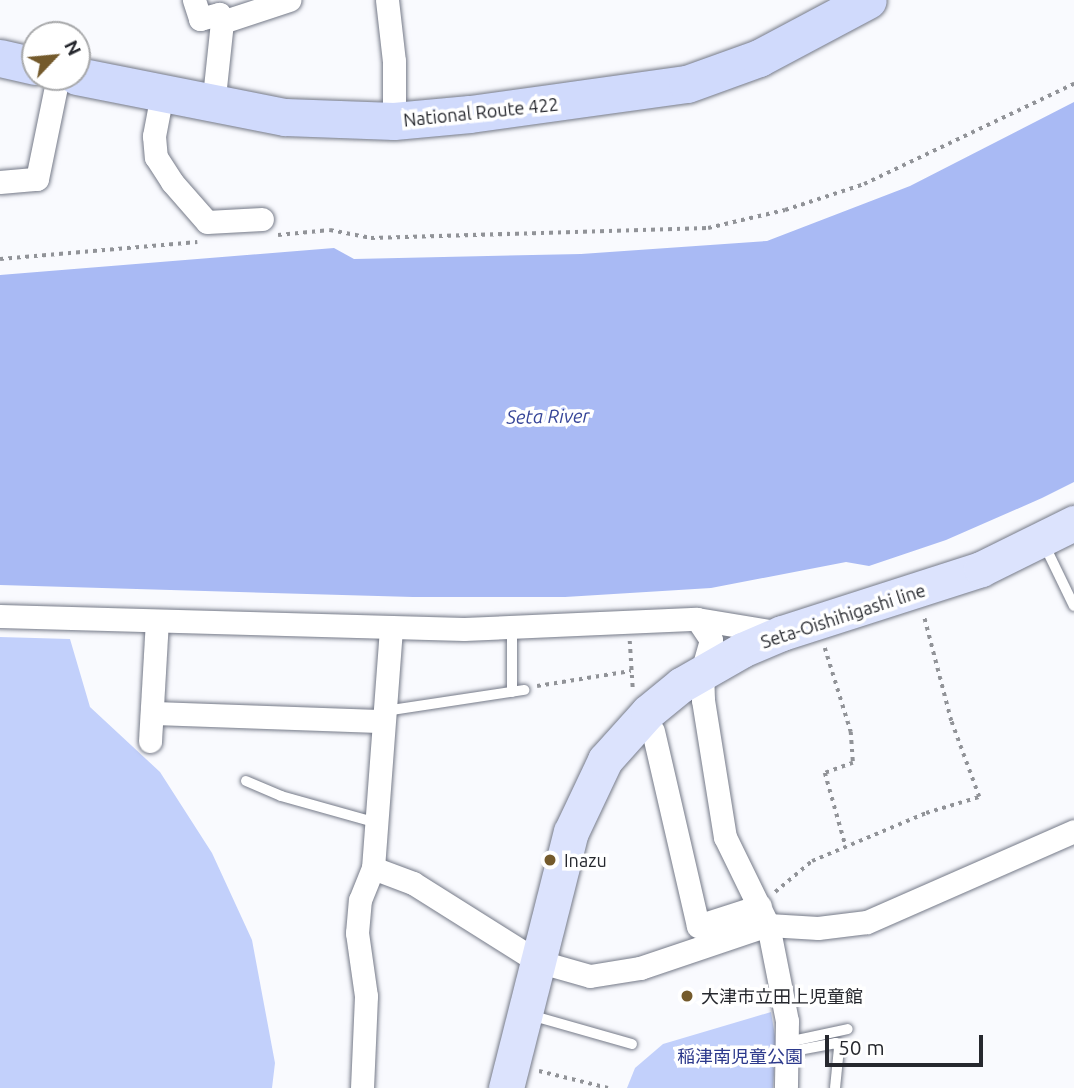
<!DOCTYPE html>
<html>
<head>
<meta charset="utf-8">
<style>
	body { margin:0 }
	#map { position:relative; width:1074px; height:1088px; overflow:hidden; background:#f9fafe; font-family:Ubuntu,"Noto Sans JP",sans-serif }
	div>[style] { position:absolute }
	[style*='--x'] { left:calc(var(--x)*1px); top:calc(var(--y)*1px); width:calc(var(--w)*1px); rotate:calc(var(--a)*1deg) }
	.green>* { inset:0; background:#c2d0fb }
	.water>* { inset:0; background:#a9baf4 }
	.path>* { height:3.5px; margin-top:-1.75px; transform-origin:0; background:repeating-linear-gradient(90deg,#919398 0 3.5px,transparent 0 8.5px) }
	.roads { filter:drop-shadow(0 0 2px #757a88) drop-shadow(0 0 2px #757a88) }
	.service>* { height:10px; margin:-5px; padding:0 5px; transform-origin:5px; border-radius:5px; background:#fff }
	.minor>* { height:23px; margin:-11.5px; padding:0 11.5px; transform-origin:11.5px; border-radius:11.5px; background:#fff }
	.primary>* { height:35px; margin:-17.5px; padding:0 17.5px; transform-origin:17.5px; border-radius:17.5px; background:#dce3fd }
	.trunk>* { height:37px; margin:-18.5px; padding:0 18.5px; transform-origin:18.5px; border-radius:18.5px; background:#d0dafc }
	.dots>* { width:19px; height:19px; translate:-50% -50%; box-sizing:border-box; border:4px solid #fff; border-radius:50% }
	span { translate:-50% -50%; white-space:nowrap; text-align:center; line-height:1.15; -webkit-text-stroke:7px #fff; paint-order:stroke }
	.street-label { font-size:18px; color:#26282e }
	.poi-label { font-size:18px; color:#26282e }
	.left { translate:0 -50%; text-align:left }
	.park-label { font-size:18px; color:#2d3a8c }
	.water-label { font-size:19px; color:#364598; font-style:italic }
	.north { position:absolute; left:21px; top:21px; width:70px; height:70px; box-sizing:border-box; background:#fff; border:2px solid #a8a9ab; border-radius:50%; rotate:64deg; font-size:19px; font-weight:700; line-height:28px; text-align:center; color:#26282e }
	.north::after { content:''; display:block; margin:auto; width:24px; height:32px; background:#745a2c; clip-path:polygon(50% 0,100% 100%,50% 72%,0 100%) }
	.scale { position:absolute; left:825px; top:1035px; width:158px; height:32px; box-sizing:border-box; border:4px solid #26282e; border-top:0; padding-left:9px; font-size:21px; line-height:24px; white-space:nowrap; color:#26282e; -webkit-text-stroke:5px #fff; paint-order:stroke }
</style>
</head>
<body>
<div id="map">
	<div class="green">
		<i style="clip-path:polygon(0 637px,70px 639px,90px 707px,160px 772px,212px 853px,252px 940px,275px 1063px,272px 1088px,0 1088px)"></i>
		<i style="clip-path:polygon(771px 1012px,776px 1042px,773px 1088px,627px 1088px,635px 1068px,663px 1044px)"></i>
	</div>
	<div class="water">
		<i style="clip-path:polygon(1074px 102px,1074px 482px,1042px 498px,946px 540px,869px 566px,846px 562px,711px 588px,565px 597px,413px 597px,0 585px,0 275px,334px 248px,354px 259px,581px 254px,767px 241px,910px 186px)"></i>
	</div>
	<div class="path">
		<i style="--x:278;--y:235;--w:52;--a:-5.5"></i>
		<i style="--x:330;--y:230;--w:42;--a:11"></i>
		<i style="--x:371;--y:238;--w:337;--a:-1.7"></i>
		<i style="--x:708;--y:228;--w:79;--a:-13.2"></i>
		<i style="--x:785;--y:210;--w:83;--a:-18.2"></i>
		<i style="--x:864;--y:184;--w:233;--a:-25.5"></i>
		<i style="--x:0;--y:259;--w:198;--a:-4.9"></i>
		<i style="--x:630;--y:641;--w:48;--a:86.4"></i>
		<i style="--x:825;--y:648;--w:88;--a:72.8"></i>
		<i style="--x:851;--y:732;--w:31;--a:86"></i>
		<i style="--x:853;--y:763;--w:30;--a:160"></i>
		<i style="--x:825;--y:773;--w:77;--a:74.2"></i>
		<i style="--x:537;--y:686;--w:95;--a:-9.1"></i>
		<i style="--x:775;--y:892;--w:48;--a:-40"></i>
		<i style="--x:812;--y:861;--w:124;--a:-22.8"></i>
		<i style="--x:926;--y:813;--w:55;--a:-16.8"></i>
		<i style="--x:979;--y:797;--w:81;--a:-110.2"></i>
		<i style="--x:951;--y:721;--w:107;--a:-104.6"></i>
		<i style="--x:539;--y:1071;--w:71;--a:13.8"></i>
	</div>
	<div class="roads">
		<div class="service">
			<i style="--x:1043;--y:542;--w:71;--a:64.2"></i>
			<i style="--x:512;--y:692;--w:64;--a:-90"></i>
			<i style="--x:385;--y:711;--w:141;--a:-8.6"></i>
			<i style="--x:246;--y:781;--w:38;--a:23"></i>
			<i style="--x:281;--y:796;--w:100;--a:15.7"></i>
			<i style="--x:530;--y:1015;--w:106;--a:15.9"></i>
			<i style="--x:788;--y:1042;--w:61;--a:-12.2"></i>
			<i style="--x:788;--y:1052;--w:49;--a:-10.6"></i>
			<i style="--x:836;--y:1043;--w:6;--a:59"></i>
			<i style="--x:839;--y:1048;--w:40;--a:95.7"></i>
		</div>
		<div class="minor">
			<i style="--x:194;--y:0;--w:20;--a:72"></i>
			<i style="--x:200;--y:19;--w:20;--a:-15"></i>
			<i style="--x:219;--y:14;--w:9;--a:69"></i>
			<i style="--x:387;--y:0;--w:61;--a:83.5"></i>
			<i style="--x:394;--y:61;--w:60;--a:90"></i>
			<i style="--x:162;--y:94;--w:43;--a:100.8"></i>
			<i style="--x:154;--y:136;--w:21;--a:85"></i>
			<i style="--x:156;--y:157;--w:30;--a:57"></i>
			<i style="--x:172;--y:182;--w:53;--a:48.8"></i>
			<i style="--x:207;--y:222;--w:55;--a:-3.1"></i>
			<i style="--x:213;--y:106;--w:84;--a:-83.9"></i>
			<i style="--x:222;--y:22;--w:71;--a:-18.2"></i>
			<i style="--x:0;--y:182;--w:37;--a:-5"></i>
			<i style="--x:37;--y:179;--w:104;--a:-78.4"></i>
			<i style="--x:0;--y:616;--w:464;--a:1.6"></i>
			<i style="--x:464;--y:629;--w:233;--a:-2.5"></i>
			<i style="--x:697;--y:619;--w:86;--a:9.4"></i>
			<i style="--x:697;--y:619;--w:25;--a:56"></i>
			<i style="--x:711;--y:640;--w:32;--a:106"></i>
			<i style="--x:702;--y:671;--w:29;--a:88"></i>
			<i style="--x:703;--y:700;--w:139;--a:80.9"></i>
			<i style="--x:725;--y:837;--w:98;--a:64"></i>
			<i style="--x:768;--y:925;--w:98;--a:78.8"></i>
			<i style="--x:787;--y:1021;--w:67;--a:90.9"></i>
			<i style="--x:152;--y:713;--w:229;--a:2"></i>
			<i style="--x:653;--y:731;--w:200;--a:77"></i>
			<i style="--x:698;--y:926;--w:65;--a:-17.9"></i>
			<i style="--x:150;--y:741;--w:120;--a:-86.7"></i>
			<i style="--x:373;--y:868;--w:43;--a:20.6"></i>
			<i style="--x:413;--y:883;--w:146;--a:32.2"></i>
			<i style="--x:537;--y:961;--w:55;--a:15.8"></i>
			<i style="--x:590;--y:976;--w:51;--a:-9.1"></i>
			<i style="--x:640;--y:968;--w:135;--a:-18.6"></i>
			<i style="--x:768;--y:925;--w:50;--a:3.4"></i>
			<i style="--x:818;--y:928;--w:49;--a:-7"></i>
			<i style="--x:867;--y:922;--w:226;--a:-23.7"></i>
			<i style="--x:362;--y:1088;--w:92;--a:-87.5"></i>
			<i style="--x:366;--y:996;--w:64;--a:-98.1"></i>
			<i style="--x:357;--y:933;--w:33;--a:-85"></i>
			<i style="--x:360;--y:900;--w:35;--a:-68"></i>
			<i style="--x:373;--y:868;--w:240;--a:-85.7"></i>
		</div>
		<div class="primary">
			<i style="--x:506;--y:1088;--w:264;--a:-75.8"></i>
			<i style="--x:571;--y:832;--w:80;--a:-64.7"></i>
			<i style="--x:605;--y:760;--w:64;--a:-48.1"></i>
			<i style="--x:648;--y:712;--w:43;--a:-39.3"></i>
			<i style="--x:681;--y:685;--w:70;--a:-29.8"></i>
			<i style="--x:742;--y:650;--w:43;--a:-23"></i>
			<i style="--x:782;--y:633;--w:209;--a:-17.8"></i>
			<i style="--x:981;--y:569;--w:104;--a:-26.3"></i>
		</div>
		<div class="trunk">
			<i style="--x:0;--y:58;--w:36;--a:13"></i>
			<i style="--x:77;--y:76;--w:212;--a:11.2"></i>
			<i style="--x:285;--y:117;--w:109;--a:2.1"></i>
			<i style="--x:394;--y:121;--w:76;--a:-5.3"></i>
			<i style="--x:470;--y:114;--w:219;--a:-7.9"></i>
			<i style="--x:687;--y:84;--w:77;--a:-19.9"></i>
			<i style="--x:759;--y:58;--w:123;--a:-28"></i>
		</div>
	</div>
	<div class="dots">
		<i style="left:550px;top:860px;background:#745a2c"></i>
		<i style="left:687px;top:996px;background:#745a2c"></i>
	</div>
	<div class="street-label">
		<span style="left:481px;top:112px;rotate:-6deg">National Route 422</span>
		<span style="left:843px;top:616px;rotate:-18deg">Seta-Oishihigashi line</span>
	</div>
	<div class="poi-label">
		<span class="left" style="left:564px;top:860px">Inazu</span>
		<span class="left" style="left:701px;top:996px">大津市立田上児童館</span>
	</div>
	<div class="park-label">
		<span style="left:740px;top:1056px">稲津南児童公園</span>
	</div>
	<div class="water-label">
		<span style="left:548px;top:417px;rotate:-1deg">Seta River</span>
	</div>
	<div class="north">N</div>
	<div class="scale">50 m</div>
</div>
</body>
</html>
